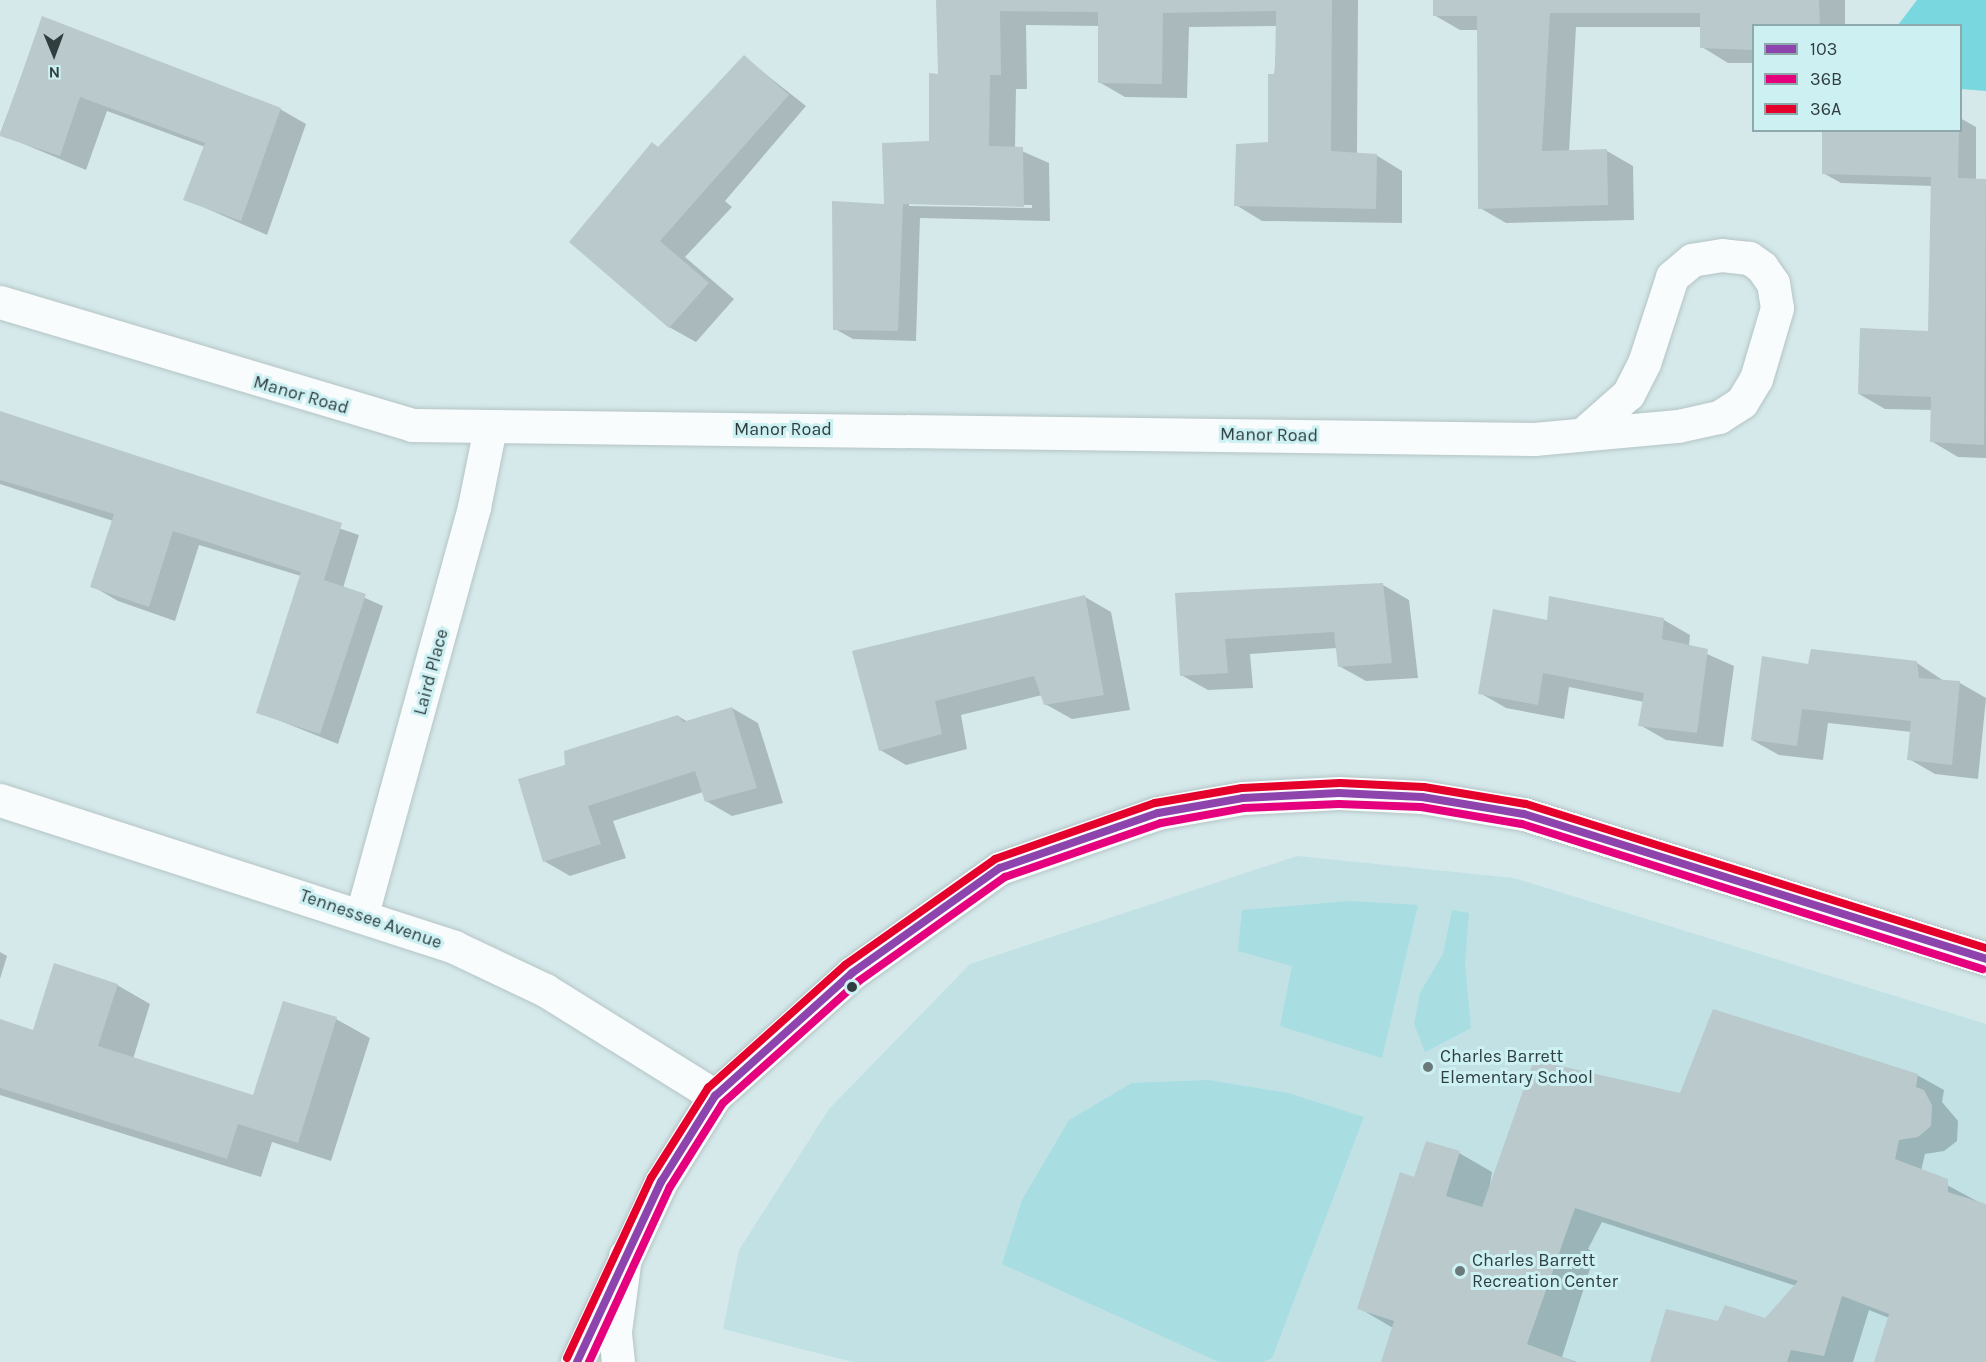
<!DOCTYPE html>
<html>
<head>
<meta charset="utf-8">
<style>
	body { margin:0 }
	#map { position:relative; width:1986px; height:1362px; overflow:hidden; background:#d5e9eb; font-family:Karla,sans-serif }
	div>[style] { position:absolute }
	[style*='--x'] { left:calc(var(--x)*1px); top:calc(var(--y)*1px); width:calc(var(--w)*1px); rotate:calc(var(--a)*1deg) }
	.built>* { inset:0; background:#c1e1e5 }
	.green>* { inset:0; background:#a8dde2 }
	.forest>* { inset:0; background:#79d7df }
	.shadow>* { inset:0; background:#0003 }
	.building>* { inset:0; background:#bac9cb }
	.roads { filter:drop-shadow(0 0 2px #b5c4c5) drop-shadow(0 0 2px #b5c4c5) }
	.minor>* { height:33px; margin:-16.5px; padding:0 16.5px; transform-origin:16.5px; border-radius:16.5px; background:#f9fcfc }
	.major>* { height:33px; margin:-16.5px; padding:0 16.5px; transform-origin:16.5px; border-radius:16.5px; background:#f9fcfc }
	.bus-1>* { height:8px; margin:-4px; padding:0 4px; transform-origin:4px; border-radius:4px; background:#8e44ad }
	.bus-2>* { height:8px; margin:-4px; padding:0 4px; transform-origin:4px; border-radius:4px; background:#e5007d }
	.bus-3>* { height:8px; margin:-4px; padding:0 4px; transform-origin:4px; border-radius:4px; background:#e4002b }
	.dots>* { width:16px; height:16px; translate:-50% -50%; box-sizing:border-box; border:3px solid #cdf0f3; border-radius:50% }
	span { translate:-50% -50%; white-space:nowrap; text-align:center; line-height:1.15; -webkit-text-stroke:6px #cdf0f3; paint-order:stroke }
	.street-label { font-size:18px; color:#303e3f }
	.poi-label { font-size:18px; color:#303e3f }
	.left { translate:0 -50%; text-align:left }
	.legend { position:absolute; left:1752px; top:24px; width:210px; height:108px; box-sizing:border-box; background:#cdf0f3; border:2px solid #8ea9ab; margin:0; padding:8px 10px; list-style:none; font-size:18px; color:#303e3f }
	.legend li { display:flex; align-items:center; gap:12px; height:30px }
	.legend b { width:30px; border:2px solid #8ea9ab }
	.north { position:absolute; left:24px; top:24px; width:60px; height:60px; -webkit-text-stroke:4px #cdf0f3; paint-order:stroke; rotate:179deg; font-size:16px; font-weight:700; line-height:24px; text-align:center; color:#303e3f }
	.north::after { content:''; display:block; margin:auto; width:21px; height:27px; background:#303e3f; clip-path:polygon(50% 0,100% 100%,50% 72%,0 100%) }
</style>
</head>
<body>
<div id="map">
	<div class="built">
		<i style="clip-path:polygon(1297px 856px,1514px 878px,1986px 1024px,1986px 1362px,853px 1362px,723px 1329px,739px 1250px,829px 1109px,970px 964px)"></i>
	</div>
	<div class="green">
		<i style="clip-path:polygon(1349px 901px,1418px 905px,1382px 1058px,1280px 1026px,1292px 966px,1238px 951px,1242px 910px)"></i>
		<i style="clip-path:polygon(1452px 910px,1469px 913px,1465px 963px,1471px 1028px,1425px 1052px,1414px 1024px,1420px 993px,1443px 954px)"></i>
		<i style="clip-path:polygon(1208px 1080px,1288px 1093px,1364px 1117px,1272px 1358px,1263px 1362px,1219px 1362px,1002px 1264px,1022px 1200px,1069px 1120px,1132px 1083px)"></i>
	</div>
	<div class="forest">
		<i style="clip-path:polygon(1917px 0,1986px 0,1986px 91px,1961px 89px,1960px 26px,1898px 25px)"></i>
	</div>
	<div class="shadow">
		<i style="clip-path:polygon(evenodd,938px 0,1358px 0,1357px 154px,1376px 155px,1402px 171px,1402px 223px,1262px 221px,1236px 205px,1269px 144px,1278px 26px,1189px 27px,1187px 98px,1125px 97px,1099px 82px,1099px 26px,1026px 25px,1027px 89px,1016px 89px,1015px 148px,1049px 163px,1050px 221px,920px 218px,916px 341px,853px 339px,835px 329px,886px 205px,931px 143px,939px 75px,938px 0,909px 203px,1032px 205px,1032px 208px,909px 206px,909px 203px)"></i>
		<i style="clip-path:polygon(1434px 0,1845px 0,1845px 26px,1754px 26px,1754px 63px,1728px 63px,1702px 47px,1702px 27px,1576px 27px,1569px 152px,1607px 151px,1633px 166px,1634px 220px,1506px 223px,1480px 208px,1478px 30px,1460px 30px,1434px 15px)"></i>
		<i style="clip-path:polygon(43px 18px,280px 109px,306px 124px,267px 235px,185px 199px,205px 147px,107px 111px,86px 170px,0 134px)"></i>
		<i style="clip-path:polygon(744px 57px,806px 106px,725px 201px,732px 207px,685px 257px,734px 299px,696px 342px,669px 327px,571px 242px)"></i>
		<i style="clip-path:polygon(1960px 118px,1976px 127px,1976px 180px,1986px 180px,1986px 458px,1958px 457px,1931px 441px,1932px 410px,1885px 409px,1859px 394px,1929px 332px,1933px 186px,1841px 183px,1823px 173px,1824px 130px,1960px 130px)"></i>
		<i style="clip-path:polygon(0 413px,359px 535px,343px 588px,383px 606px,338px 744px,258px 712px,301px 576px,199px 545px,175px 621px,118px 601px,92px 586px,113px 521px,0 484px)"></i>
		<i style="clip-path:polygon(1383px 585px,1409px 600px,1418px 678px,1366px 681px,1339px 666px,1337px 648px,1250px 654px,1253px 688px,1208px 690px,1181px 675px,1177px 594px)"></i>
		<i style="clip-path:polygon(1085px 597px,1111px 612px,1130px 710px,1072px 719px,1045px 704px,1042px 695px,961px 715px,967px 749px,906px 765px,880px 750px,854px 652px)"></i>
		<i style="clip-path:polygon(1551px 598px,1664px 620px,1690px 635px,1689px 646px,1734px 666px,1723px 747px,1666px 740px,1640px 725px,1644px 702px,1569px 687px,1564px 719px,1506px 708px,1480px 693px,1548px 622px)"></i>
		<i style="clip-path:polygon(1917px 663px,1944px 681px,1960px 683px,1986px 698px,1978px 779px,1935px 774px,1909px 759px,1912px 732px,1828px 723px,1823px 760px,1779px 755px,1752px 740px,1809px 666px)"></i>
		<i style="clip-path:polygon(732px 708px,758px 723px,783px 803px,732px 816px,706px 801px,703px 792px,613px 821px,626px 858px,570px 876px,544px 861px,566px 766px,678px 716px,688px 722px)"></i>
		<i style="clip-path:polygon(0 952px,7px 956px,0 979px)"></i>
		<i style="clip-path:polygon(117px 985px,150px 1004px,133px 1059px,254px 1097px,336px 1019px,370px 1038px,331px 1161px,272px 1142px,261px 1177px,0 1095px,0 1021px,34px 1031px)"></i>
		<i style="clip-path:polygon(1917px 1075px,1944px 1090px,1942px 1102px,1958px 1121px,1957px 1141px,1944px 1151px,1925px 1154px,1921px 1171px,1986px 1206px,1986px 1362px,1875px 1362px,1889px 1318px,1869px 1310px,1853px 1362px,1652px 1362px,1719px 1323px,1765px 1320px,1796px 1286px,1602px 1222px,1588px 1249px,1595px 1253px,1562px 1357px,1577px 1362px,1382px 1362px,1393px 1328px,1359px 1308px,1415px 1179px,1459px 1153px,1492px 1172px,1489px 1190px,1680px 1095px)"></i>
	</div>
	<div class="building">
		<i style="clip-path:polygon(936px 0,1332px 0,1331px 151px,1377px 154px,1376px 209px,1234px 206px,1236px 144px,1268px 142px,1268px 74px,1275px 74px,1276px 11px,1163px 13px,1162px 84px,1098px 83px,1098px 12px,1000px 11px,1001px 75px,990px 75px,989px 146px,1023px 147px,1024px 207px,903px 204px,898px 331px,833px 330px,832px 201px,884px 204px,882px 143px,929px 141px,929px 73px,938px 74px)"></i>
		<i style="clip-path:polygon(1433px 0,1819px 0,1820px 26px,1754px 26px,1754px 50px,1700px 48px,1700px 13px,1550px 13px,1542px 151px,1607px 149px,1608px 205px,1478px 209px,1477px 16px,1433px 16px)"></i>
		<i style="clip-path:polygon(42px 16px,281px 108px,241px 221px,183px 200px,205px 143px,80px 97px,60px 156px,0 136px)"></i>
		<i style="clip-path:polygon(744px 55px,789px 95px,660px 241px,709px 283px,669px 328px,569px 242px,652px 142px,658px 147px)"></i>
		<i style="clip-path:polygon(1822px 130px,1959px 130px,1958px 178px,1986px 179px,1984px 445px,1930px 442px,1931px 397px,1858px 394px,1860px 328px,1928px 331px,1931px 177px,1822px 174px)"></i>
		<i style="clip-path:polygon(0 411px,342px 523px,324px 580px,366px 594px,320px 734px,256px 713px,301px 572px,173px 531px,149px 607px,90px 587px,114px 514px,0 480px)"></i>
		<i style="clip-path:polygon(1383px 583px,1392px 663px,1338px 667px,1334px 632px,1225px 639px,1228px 673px,1180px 676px,1175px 593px)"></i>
		<i style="clip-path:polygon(1085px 595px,1104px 695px,1044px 705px,1034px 676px,935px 701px,942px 734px,879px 751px,852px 651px)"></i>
		<i style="clip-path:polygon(1549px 596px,1664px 618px,1662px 639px,1708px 649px,1697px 733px,1638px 726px,1644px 693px,1543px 673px,1538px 705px,1478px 694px,1493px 609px,1547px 620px)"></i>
		<i style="clip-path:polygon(1811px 649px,1917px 661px,1919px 678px,1960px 681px,1952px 765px,1907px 760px,1911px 721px,1802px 709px,1797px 746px,1751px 740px,1762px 656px,1808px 664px)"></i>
		<i style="clip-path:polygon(732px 707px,757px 788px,705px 802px,695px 771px,588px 806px,601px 844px,543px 862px,518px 779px,565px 765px,564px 751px,678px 715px,683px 722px)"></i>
		<i style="clip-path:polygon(54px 963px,118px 984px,98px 1046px,253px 1095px,283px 1001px,337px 1017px,298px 1143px,238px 1124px,227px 1159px,0 1088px,0 1019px,33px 1030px)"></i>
		<i style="clip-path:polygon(1713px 1009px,1918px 1074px,1916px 1087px,1924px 1090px,1932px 1105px,1931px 1126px,1918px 1137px,1899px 1140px,1895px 1159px,1948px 1179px,1948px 1192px,1986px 1204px,1986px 1362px,1874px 1362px,1889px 1314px,1842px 1296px,1824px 1356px,1791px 1350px,1787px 1362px,1650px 1362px,1666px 1309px,1718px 1321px,1725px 1305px,1765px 1318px,1798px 1281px,1575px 1208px,1527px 1344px,1575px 1362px,1381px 1362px,1394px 1321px,1357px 1309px,1400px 1172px,1414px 1177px,1426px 1141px,1460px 1151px,1446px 1196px,1482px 1207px,1534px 1060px,1680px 1093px)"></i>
	</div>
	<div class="roads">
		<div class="minor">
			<i style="--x:0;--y:302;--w:430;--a:16.6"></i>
			<i style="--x:412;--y:425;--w:1122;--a:0.71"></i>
			<i style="--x:1534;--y:439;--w:145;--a:-5.2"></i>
			<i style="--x:1678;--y:426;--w:42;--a:-12.4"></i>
			<i style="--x:1719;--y:417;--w:27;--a:-33"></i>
			<i style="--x:1742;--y:402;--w:27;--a:-59"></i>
			<i style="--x:1756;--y:379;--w:74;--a:-73.5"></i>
			<i style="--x:1777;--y:308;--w:25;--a:-99"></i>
			<i style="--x:1773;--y:283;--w:19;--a:-125"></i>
			<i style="--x:1762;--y:267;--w:16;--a:-145"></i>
			<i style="--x:1749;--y:258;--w:27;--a:-174"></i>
			<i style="--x:1722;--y:255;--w:30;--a:171"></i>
			<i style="--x:1692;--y:260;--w:26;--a:140"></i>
			<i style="--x:1672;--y:277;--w:90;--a:108"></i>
			<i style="--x:1644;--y:363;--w:35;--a:117"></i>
			<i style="--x:1628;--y:394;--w:59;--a:138.4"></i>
			<i style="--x:0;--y:800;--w:477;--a:17.9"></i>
			<i style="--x:454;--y:947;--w:101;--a:25.3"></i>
			<i style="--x:545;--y:990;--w:200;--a:31.9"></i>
			<i style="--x:362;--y:914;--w:422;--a:-74.6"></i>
			<i style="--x:474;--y:507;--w:81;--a:-78.6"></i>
			<i style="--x:577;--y:1362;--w:199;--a:-65"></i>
			<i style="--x:661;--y:1182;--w:102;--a:-57.9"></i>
			<i style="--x:715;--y:1096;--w:184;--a:-41.9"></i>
			<i style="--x:852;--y:973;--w:181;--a:-35.4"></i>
			<i style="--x:1000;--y:868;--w:167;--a:-19.2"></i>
			<i style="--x:1158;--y:813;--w:86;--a:-10"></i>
			<i style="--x:1243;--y:798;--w:96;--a:-3"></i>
			<i style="--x:1339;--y:793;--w:83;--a:2.8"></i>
			<i style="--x:1422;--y:797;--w:103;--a:9.5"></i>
			<i style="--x:1524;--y:814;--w:484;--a:17.4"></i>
		</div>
		<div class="major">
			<i style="--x:618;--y:1362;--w:31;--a:-96"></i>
			<i style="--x:615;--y:1331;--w:76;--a:-82.4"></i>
		</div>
	</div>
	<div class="bus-1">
		<i style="--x:577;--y:1362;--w:199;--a:-65"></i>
		<i style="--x:661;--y:1182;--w:102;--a:-57.9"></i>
		<i style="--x:715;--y:1096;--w:184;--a:-41.9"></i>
		<i style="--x:852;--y:973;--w:181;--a:-35.4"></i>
		<i style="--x:1000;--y:868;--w:167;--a:-19.2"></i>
		<i style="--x:1158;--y:813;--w:86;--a:-10"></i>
		<i style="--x:1243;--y:798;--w:96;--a:-3"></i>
		<i style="--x:1339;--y:793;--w:83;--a:2.8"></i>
		<i style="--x:1422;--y:797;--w:103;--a:9.5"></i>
		<i style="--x:1524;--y:814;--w:484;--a:17.4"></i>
	</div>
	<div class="bus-2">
		<i style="--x:589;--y:1362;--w:193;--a:-65.2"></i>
		<i style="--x:670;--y:1187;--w:99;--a:-57.8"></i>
		<i style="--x:723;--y:1103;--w:183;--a:-41.9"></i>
		<i style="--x:859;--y:981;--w:179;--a:-35.5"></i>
		<i style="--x:1005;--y:877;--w:165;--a:-19.1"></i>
		<i style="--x:1161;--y:823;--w:84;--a:-10.2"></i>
		<i style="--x:1244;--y:808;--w:95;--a:-2.4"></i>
		<i style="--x:1339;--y:804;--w:82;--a:2.1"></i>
		<i style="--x:1421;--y:807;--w:102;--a:9.6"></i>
		<i style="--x:1522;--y:824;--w:483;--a:17.5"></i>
	</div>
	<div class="bus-3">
		<i style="--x:567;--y:1358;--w:199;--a:-65"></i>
		<i style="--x:651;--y:1178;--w:107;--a:-57.7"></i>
		<i style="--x:708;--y:1088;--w:184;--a:-41.9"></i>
		<i style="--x:845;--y:965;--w:184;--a:-35.2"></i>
		<i style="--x:995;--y:859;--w:170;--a:-19.3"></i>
		<i style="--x:1155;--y:803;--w:88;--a:-9.8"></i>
		<i style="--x:1242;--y:788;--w:98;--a:-2.9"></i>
		<i style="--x:1340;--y:783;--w:84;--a:2.7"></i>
		<i style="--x:1424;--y:787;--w:103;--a:9.5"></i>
		<i style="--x:1526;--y:804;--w:482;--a:17.4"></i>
	</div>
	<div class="dots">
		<i style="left:852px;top:987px;background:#303e3f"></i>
		<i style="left:1428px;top:1067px;background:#6a7a7b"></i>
		<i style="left:1460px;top:1271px;background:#6a7a7b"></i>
	</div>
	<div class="street-label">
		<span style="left:301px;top:395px;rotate:16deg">Manor Road</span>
		<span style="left:783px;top:429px">Manor Road</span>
		<span style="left:1269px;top:435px;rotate:1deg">Manor Road</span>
		<span style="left:431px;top:672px;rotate:-75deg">Laird Place</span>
		<span style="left:371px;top:919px;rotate:19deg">Tennessee Avenue</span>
	</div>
	<div class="poi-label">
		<span class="left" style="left:1440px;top:1067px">Charles Barrett<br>Elementary School</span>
		<span class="left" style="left:1472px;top:1271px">Charles Barrett<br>Recreation Center</span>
	</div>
	<ul class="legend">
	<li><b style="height:8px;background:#8e44ad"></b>103</li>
	<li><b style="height:8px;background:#e5007d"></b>36B</li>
	<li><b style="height:8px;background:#e4002b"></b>36A</li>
	</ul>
	<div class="north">N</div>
</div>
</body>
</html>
